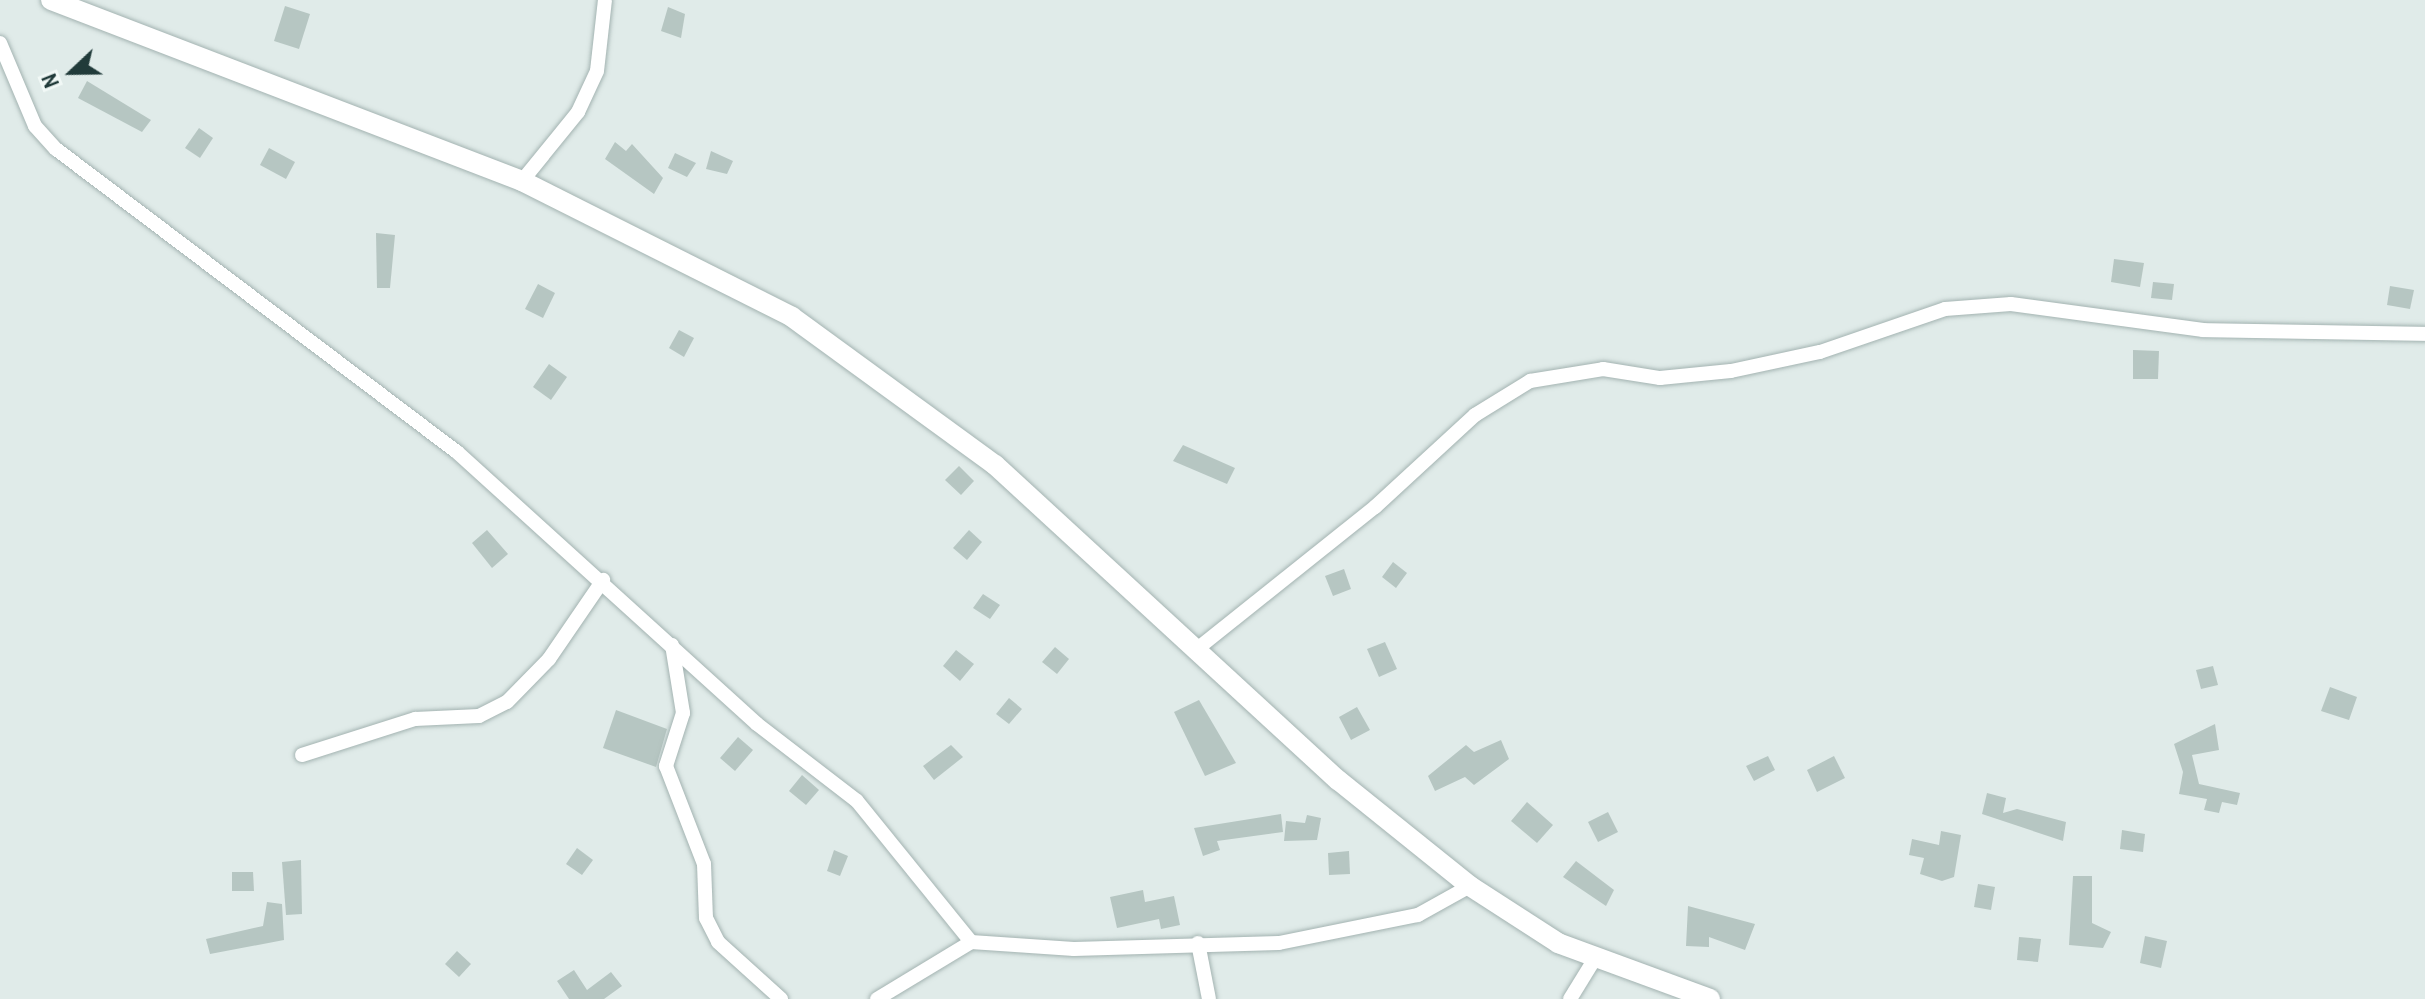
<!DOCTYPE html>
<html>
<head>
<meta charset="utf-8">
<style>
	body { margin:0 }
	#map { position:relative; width:2425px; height:999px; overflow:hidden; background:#e0ebe9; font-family:"Archivo Narrow",sans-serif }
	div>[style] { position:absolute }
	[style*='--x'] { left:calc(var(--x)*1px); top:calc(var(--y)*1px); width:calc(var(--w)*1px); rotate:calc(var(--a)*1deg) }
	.building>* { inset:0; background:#b6c6c2 }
	.roads { filter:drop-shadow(0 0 2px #a3b3b1) drop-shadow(0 0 2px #a3b3b1) }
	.street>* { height:14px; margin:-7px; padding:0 7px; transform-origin:7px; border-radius:7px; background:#fff }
	.secondary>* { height:20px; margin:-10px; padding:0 10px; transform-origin:10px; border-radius:10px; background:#fff }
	span { translate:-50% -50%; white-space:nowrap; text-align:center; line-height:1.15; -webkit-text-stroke:6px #f1f8f6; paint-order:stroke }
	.north { position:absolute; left:32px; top:32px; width:80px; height:80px; -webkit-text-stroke:6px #f1f8f6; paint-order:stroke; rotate:248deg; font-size:22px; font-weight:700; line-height:32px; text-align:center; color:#213b3a }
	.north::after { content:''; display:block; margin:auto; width:28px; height:36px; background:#213b3a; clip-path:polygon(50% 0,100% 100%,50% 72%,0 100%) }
</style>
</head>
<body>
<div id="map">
	<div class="building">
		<i style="clip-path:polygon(285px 6px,310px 14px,299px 49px,274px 41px)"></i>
		<i style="clip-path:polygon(668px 7px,685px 14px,681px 38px,661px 31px)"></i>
		<i style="clip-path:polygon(87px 81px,151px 120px,142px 132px,78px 98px)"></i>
		<i style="clip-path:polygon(199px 128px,213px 138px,200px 158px,185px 148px)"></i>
		<i style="clip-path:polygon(615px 142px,626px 151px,632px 144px,663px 178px,654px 194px,605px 159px)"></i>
		<i style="clip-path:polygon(269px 148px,295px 162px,286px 179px,260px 165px)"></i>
		<i style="clip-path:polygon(711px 151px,733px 161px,727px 174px,706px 169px)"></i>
		<i style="clip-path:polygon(675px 153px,696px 163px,687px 177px,668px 168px)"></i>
		<i style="clip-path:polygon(376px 233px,395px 235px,390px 288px,377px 288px)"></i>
		<i style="clip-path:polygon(2114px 259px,2144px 263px,2140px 287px,2111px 282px)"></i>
		<i style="clip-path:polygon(2153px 282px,2174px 284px,2172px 300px,2151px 298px)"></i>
		<i style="clip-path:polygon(538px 284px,555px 293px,543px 318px,525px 309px)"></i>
		<i style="clip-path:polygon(2390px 286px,2414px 290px,2410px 309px,2387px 305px)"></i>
		<i style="clip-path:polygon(679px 330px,694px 338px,684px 357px,669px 348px)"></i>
		<i style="clip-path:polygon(2133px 350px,2159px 351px,2158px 379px,2133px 379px)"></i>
		<i style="clip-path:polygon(549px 364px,567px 377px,551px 400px,533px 387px)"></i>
		<i style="clip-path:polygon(1183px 445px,1235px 468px,1227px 484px,1173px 461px)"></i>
		<i style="clip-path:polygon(959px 466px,974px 481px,961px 495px,945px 480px)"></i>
		<i style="clip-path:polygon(487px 530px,508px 554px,492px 568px,472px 543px)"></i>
		<i style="clip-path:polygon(969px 530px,982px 542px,967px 560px,953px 548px)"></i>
		<i style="clip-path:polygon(1393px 562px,1407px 573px,1396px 588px,1382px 577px)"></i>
		<i style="clip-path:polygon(1344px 569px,1351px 589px,1333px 596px,1325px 576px)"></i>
		<i style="clip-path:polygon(983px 594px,1000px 605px,990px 619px,973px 608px)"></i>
		<i style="clip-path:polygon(1385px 642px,1397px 669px,1379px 677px,1367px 649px)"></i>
		<i style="clip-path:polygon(1055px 647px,1069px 659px,1057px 674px,1042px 662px)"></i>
		<i style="clip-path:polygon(956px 650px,974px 664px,960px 681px,943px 666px)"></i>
		<i style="clip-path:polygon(2213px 666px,2218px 685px,2201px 689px,2196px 670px)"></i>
		<i style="clip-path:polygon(2330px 687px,2357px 697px,2349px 720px,2321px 711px)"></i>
		<i style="clip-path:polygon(1009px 698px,1022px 709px,1009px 724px,996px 714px)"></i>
		<i style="clip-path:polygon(1199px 700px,1236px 763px,1205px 776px,1174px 712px)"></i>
		<i style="clip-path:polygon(1357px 707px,1370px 730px,1351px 740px,1339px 717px)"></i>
		<i style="clip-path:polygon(616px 710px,667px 729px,656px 767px,603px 748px)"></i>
		<i style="clip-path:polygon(2215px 724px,2219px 750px,2192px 755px,2199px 784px,2240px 793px,2237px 805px,2222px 802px,2219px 813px,2204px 810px,2207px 799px,2179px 794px,2183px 772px,2174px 744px)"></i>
		<i style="clip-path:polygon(738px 737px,753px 750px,735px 771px,720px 758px)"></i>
		<i style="clip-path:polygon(1501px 740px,1509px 759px,1474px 785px,1465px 777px,1435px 791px,1428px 776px,1466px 745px,1474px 752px)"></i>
		<i style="clip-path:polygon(951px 745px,963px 757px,934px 780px,923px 766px)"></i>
		<i style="clip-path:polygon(1768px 756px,1775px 770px,1754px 781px,1746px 766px)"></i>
		<i style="clip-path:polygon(1834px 756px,1845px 778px,1817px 792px,1807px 770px)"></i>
		<i style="clip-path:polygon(802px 775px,819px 790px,806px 805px,789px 791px)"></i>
		<i style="clip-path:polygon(1987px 793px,2006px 798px,2003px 813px,2017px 809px,2066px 822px,2063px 841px,1982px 814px)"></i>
		<i style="clip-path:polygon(1527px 802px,1553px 825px,1537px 843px,1511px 821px)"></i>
		<i style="clip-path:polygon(1608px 812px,1618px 832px,1598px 842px,1588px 822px)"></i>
		<i style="clip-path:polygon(1281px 814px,1283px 832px,1217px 841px,1220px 850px,1203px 856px,1194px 828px)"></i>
		<i style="clip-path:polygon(1307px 815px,1321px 818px,1317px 840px,1284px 841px,1286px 821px,1305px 823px)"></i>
		<i style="clip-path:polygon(2122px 830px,2145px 834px,2143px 852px,2120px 849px)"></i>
		<i style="clip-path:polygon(1941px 831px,1961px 835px,1954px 877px,1942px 881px,1920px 874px,1924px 858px,1909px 855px,1912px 839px,1939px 845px)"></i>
		<i style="clip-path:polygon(577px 848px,593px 860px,582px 875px,566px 864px)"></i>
		<i style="clip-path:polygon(834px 850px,848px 856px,840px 876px,827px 871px)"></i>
		<i style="clip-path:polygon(1349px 851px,1350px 874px,1329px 875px,1328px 853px)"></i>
		<i style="clip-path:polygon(301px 860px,302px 914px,286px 915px,282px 862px)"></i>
		<i style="clip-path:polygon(1576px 861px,1614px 890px,1606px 906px,1563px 877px)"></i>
		<i style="clip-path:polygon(232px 872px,253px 872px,254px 891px,232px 891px)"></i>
		<i style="clip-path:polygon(2073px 876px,2092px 876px,2092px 923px,2111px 932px,2103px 948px,2069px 945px)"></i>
		<i style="clip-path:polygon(1978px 884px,1995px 887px,1991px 910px,1974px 907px)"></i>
		<i style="clip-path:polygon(1143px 890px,1145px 902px,1174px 896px,1180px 925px,1161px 929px,1159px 919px,1117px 928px,1110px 897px)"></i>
		<i style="clip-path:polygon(267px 902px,282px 904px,284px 940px,210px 954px,206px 939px,263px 926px)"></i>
		<i style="clip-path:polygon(1688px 906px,1755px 924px,1745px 950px,1709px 937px,1709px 947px,1686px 946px)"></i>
		<i style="clip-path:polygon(2145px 936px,2167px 941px,2161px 968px,2140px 963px)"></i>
		<i style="clip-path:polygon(2019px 937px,2041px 939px,2038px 962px,2017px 960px)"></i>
		<i style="clip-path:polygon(457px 951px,471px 964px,459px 977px,445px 964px)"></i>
		<i style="clip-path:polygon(574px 970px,587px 990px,611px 972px,622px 986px,604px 999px,569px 999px,557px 981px)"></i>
	</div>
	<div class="roads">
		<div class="street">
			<i style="--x:0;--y:43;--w:90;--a:67.1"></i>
			<i style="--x:35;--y:126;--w:31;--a:48"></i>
			<i style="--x:56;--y:149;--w:503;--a:37.08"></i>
			<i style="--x:457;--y:452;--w:405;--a:42.2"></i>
			<i style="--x:757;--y:724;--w:126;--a:37.6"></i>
			<i style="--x:857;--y:801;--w:181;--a:51"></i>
			<i style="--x:971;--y:942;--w:103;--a:3.9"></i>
			<i style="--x:1074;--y:949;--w:205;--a:-1.7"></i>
			<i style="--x:1279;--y:943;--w:142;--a:-11.4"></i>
			<i style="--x:1418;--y:915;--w:60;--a:-29.1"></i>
			<i style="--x:522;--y:181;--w:89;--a:-50.9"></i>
			<i style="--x:578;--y:112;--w:45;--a:-65.1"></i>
			<i style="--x:597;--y:71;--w:71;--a:-83.6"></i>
			<i style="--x:672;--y:645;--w:69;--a:80.8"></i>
			<i style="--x:683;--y:713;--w:56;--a:107.8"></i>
			<i style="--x:666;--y:766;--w:105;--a:68.8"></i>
			<i style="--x:704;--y:864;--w:54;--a:87.9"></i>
			<i style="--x:706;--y:918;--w:27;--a:63"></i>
			<i style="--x:718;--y:942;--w:85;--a:42.1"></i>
			<i style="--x:1197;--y:649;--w:228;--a:-38.6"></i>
			<i style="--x:1375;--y:507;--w:136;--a:-42.6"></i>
			<i style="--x:1475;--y:415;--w:65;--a:-31.7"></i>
			<i style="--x:1530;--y:381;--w:74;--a:-9.3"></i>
			<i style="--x:1603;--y:369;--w:58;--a:9"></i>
			<i style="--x:1660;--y:378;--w:71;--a:-5.6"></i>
			<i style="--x:1731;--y:371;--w:91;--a:-12.1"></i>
			<i style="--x:1820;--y:352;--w:132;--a:-19"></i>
			<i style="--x:1945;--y:309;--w:66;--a:-4.3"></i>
			<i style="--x:2011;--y:304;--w:194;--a:7.7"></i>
			<i style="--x:2203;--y:330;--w:222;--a:1"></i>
			<i style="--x:302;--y:755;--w:119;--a:-17.7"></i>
			<i style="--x:415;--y:719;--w:64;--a:-2.7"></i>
			<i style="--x:479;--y:716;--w:31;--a:-27"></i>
			<i style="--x:507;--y:702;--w:60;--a:-45.7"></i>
			<i style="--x:549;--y:659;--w:96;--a:-55.6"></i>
			<i style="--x:1198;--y:943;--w:57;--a:78.9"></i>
			<i style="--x:877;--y:999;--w:110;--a:-31.2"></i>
			<i style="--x:1570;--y:999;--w:46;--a:-58.4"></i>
		</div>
		<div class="secondary">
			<i style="--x:51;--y:0;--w:505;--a:21.02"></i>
			<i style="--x:522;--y:181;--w:302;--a:26.7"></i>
			<i style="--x:792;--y:317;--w:251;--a:36.1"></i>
			<i style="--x:995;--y:465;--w:466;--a:42.6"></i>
			<i style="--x:1338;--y:780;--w:169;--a:38.8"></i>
			<i style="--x:1470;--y:886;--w:105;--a:32.9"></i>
			<i style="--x:1558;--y:943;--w:162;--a:20.2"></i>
		</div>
	</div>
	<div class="north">N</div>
</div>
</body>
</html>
